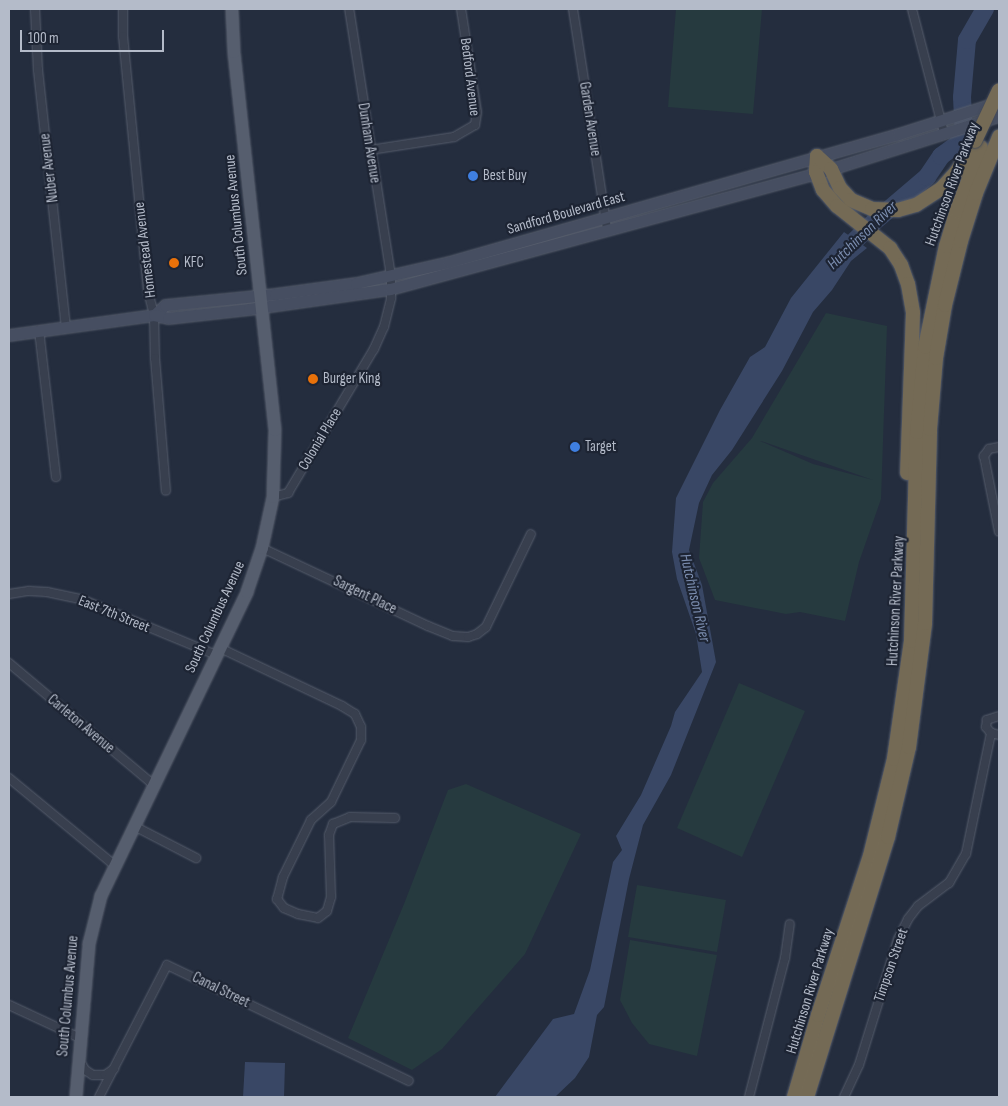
<!DOCTYPE html>
<html>
<head>
<meta charset="utf-8">
<style>
	body { margin:0 }
	#map { position:relative; width:1008px; height:1106px; overflow:hidden; background:#242d3e; font-family:"Sofia Sans Condensed",sans-serif }
	div>[style] { position:absolute }
	[style*='--x'] { left:calc(var(--x)*1px); top:calc(var(--y)*1px); width:calc(var(--w)*1px); rotate:calc(var(--a)*1deg) }
	.green>* { inset:0; background:#263a3f }
	.water>* { inset:0; background:#394765 }
	.river>* { height:18px; margin:-9px; padding:0 9px; transform-origin:9px; border-radius:9px; background:#394765 }
	.roads { filter:drop-shadow(0 0 1px #565d6c) drop-shadow(0 0 1px #565d6c) }
	.street>* { height:8px; margin:-4px; padding:0 4px; transform-origin:4px; border-radius:4px; background:#383f4e }
	.secondary>* { height:11px; margin:-5.5px; padding:0 5.5px; transform-origin:5.5px; border-radius:5.5px; background:#464e61 }
	.primary>* { height:12px; margin:-6px; padding:0 6px; transform-origin:6px; border-radius:6px; background:#565e6e }
	.highway>* { height:14px; margin:-7px; padding:0 7px; transform-origin:7px; border-radius:7px; background:#746a55 }
	.bridges { filter:drop-shadow(0 0 1px #434a59) drop-shadow(0 0 1px #434a59) }
	.highway-bridge>* { height:14px; margin:-7px; padding:0 7px; transform-origin:7px; border-radius:7px; background:#746a55 }
	.dots>* { width:14px; height:14px; translate:-50% -50%; box-sizing:border-box; border:2px solid #1d2433; border-radius:50% }
	span { translate:-50% -50%; white-space:nowrap; text-align:center; line-height:1.15; -webkit-text-stroke:4.5px #1d2433; paint-order:stroke }
	.street-label { font-size:15px; color:#b4bbc9 }
	.poi-label { font-size:15px; color:#b4bbc9 }
	.left { translate:0 -50%; text-align:left }
	.water-label { font-size:16px; color:#7c8eb0; font-style:italic }
	.frame { position:absolute; inset:0; border:10px solid #b4bbc9; pointer-events:none }
	.scale { position:absolute; left:20px; top:30px; width:144px; height:22px; box-sizing:border-box; border:2px solid #b4bbc9; border-top:0; padding-left:6px; font-size:15px; line-height:18px; white-space:nowrap; color:#b4bbc9; -webkit-text-stroke:4px #1d2433; paint-order:stroke }
</style>
</head>
<body>
<div id="map">
	<div class="green">
		<i style="clip-path:polygon(676px 9px,762px 9px,753px 114px,668px 107px)"></i>
		<i style="clip-path:polygon(evenodd,826px 313px,887px 326px,881px 499px,859px 562px,845px 621px,800px 612px,786px 614px,715px 600px,699px 558px,703px 502px,713px 483px,752px 438px,826px 313px,760px 441px,761px 441px,873px 480px,813px 464px,760px 441px)"></i>
		<i style="clip-path:polygon(739px 683px,805px 711px,742px 857px,677px 828px)"></i>
		<i style="clip-path:polygon(466px 784px,581px 834px,525px 954px,442px 1049px,412px 1070px,348px 1038px,404px 904px,448px 790px)"></i>
		<i style="clip-path:polygon(637px 885px,726px 900px,717px 952px,628px 937px)"></i>
		<i style="clip-path:polygon(630px 940px,717px 955px,697px 1056px,649px 1044px,632px 1023px,620px 1000px)"></i>
	</div>
	<div class="water">
		<i style="clip-path:polygon(844px 232px,867px 248px,851px 261px,832px 290px,813px 312px,782px 371px,732px 450px,712px 475px,699px 503px,689px 550px,702px 585px,716px 662px,671px 775px,643px 825px,629px 879px,604px 1007px,597px 1015px,589px 1057px,575px 1078px,555px 1097px,495px 1097px,553px 1019px,574px 1014px,590px 970px,613px 862px,622px 850px,616px 836px,641px 795px,671px 726px,675px 712px,702px 672px,696px 634px,677px 579px,672px 552px,676px 498px,720px 410px,750px 357px,765px 347px,791px 298px)"></i>
		<i style="clip-path:polygon(245px 1062px,285px 1063px,284px 1097px,243px 1097px)"></i>
	</div>
	<div class="river">
		<i style="--x:838;--y:257;--w:50;--a:-44.2"></i>
		<i style="--x:874;--y:222;--w:70;--a:-40.3"></i>
		<i style="--x:927;--y:177;--w:25;--a:-56"></i>
		<i style="--x:941;--y:156;--w:29;--a:-36"></i>
		<i style="--x:964;--y:139;--w:42;--a:-92.7"></i>
		<i style="--x:962;--y:97;--w:57;--a:-85"></i>
		<i style="--x:967;--y:40;--w:36;--a:-60"></i>
	</div>
	<div class="roads">
		<div class="street">
			<i style="--x:35;--y:9;--w:61;--a:87.2"></i>
			<i style="--x:38;--y:70;--w:258;--a:83.8"></i>
			<i style="--x:123;--y:9;--w:27;--a:90"></i>
			<i style="--x:123;--y:36;--w:256;--a:84.4"></i>
			<i style="--x:148;--y:291;--w:25;--a:76"></i>
			<i style="--x:154;--y:315;--w:43;--a:88.7"></i>
			<i style="--x:155;--y:358;--w:133;--a:85.3"></i>
			<i style="--x:573;--y:9;--w:223;--a:81.2"></i>
			<i style="--x:912;--y:9;--w:128;--a:75.5"></i>
			<i style="--x:370;--y:150;--w:85;--a:-8.8"></i>
			<i style="--x:454;--y:137;--w:24;--a:-30"></i>
			<i style="--x:475;--y:125;--w:13;--a:-81"></i>
			<i style="--x:477;--y:112;--w:104;--a:-98.8"></i>
			<i style="--x:39;--y:330;--w:148;--a:83.4"></i>
			<i style="--x:999;--y:447;--w:10;--a:169"></i>
			<i style="--x:989;--y:449;--w:9;--a:126"></i>
			<i style="--x:984;--y:456;--w:77;--a:78.8"></i>
			<i style="--x:273;--y:497;--w:16;--a:-15"></i>
			<i style="--x:288;--y:493;--w:168;--a:-59.2"></i>
			<i style="--x:374;--y:349;--w:24;--a:-66"></i>
			<i style="--x:384;--y:327;--w:30;--a:-76"></i>
			<i style="--x:391;--y:298;--w:22;--a:-90"></i>
			<i style="--x:391;--y:276;--w:270;--a:-98.9"></i>
			<i style="--x:262;--y:548;--w:183;--a:25.2"></i>
			<i style="--x:428;--y:626;--w:27;--a:22"></i>
			<i style="--x:453;--y:636;--w:15;--a:4"></i>
			<i style="--x:468;--y:637;--w:9;--a:-18"></i>
			<i style="--x:477;--y:634;--w:11;--a:-38"></i>
			<i style="--x:486;--y:627;--w:103;--a:-64.2"></i>
			<i style="--x:9;--y:594;--w:20;--a:-9"></i>
			<i style="--x:29;--y:591;--w:18;--a:3"></i>
			<i style="--x:47;--y:592;--w:35;--a:12"></i>
			<i style="--x:81;--y:599;--w:146;--a:22.5"></i>
			<i style="--x:220;--y:648;--w:135;--a:25.4"></i>
			<i style="--x:342;--y:706;--w:15;--a:32"></i>
			<i style="--x:355;--y:714;--w:14;--a:65"></i>
			<i style="--x:361;--y:727;--w:13;--a:90"></i>
			<i style="--x:361;--y:740;--w:69;--a:115.8"></i>
			<i style="--x:331;--y:802;--w:27;--a:138"></i>
			<i style="--x:311;--y:820;--w:64;--a:116.2"></i>
			<i style="--x:283;--y:877;--w:23;--a:105"></i>
			<i style="--x:277;--y:899;--w:11;--a:52"></i>
			<i style="--x:284;--y:908;--w:15;--a:23"></i>
			<i style="--x:298;--y:914;--w:20;--a:11"></i>
			<i style="--x:318;--y:918;--w:11;--a:-38"></i>
			<i style="--x:327;--y:911;--w:15;--a:-74"></i>
			<i style="--x:331;--y:897;--w:62;--a:-91.8"></i>
			<i style="--x:329;--y:835;--w:12;--a:-70"></i>
			<i style="--x:333;--y:824;--w:18;--a:-22"></i>
			<i style="--x:350;--y:817;--w:45;--a:1.3"></i>
			<i style="--x:9;--y:663;--w:189;--a:40.1"></i>
			<i style="--x:999;--y:716;--w:13;--a:162"></i>
			<i style="--x:987;--y:720;--w:7;--a:98"></i>
			<i style="--x:986;--y:727;--w:8;--a:50"></i>
			<i style="--x:991;--y:733;--w:8;--a:14"></i>
			<i style="--x:9;--y:778;--w:136;--a:39.6"></i>
			<i style="--x:134;--y:826;--w:70;--a:27.3"></i>
			<i style="--x:9;--y:1005;--w:78;--a:24.9"></i>
			<i style="--x:80;--y:1061;--w:10;--a:61"></i>
			<i style="--x:85;--y:1070;--w:9;--a:32"></i>
			<i style="--x:93;--y:1075;--w:12;--a:0"></i>
			<i style="--x:105;--y:1075;--w:11;--a:-34"></i>
			<i style="--x:99;--y:1097;--w:148;--a:-62.7"></i>
			<i style="--x:167;--y:965;--w:268;--a:25.6"></i>
			<i style="--x:749;--y:1097;--w:144;--a:-75.5"></i>
			<i style="--x:785;--y:958;--w:34;--a:-82"></i>
			<i style="--x:844;--y:1097;--w:35;--a:-65"></i>
			<i style="--x:859;--y:1065;--w:132;--a:-72.8"></i>
			<i style="--x:898;--y:939;--w:22;--a:-63"></i>
			<i style="--x:908;--y:919;--w:16;--a:-52"></i>
			<i style="--x:918;--y:906;--w:39;--a:-37"></i>
			<i style="--x:949;--y:883;--w:34;--a:-60"></i>
			<i style="--x:966;--y:854;--w:124;--a:-78.3"></i>
		</div>
		<div class="secondary">
			<i style="--x:154;--y:315;--w:15;--a:-42"></i>
			<i style="--x:165;--y:305;--w:111;--a:-5.7"></i>
			<i style="--x:275;--y:294;--w:82;--a:-7.7"></i>
			<i style="--x:356;--y:283;--w:95;--a:-12.7"></i>
			<i style="--x:449;--y:262;--w:467;--a:-15.9"></i>
			<i style="--x:898;--y:134;--w:105;--a:-17.7"></i>
			<i style="--x:9;--y:335;--w:146;--a:-7.9"></i>
			<i style="--x:154;--y:315;--w:14;--a:12"></i>
			<i style="--x:168;--y:318;--w:81;--a:-6.3"></i>
			<i style="--x:249;--y:309;--w:142;--a:-8.1"></i>
			<i style="--x:390;--y:289;--w:457;--a:-15.2"></i>
			<i style="--x:831;--y:169;--w:176;--a:-17.5"></i>
		</div>
		<div class="primary">
			<i style="--x:76;--y:1097;--w:154;--a:-85.1"></i>
			<i style="--x:89;--y:944;--w:49;--a:-76"></i>
			<i style="--x:101;--y:896;--w:337;--a:-64.3"></i>
			<i style="--x:247;--y:592;--w:46;--a:-71.2"></i>
			<i style="--x:262;--y:548;--w:52;--a:-77.8"></i>
			<i style="--x:273;--y:497;--w:67;--a:-88.3"></i>
			<i style="--x:275;--y:430;--w:380;--a:-96.2"></i>
			<i style="--x:234;--y:52;--w:43;--a:-92.7"></i>
		</div>
		<div class="highway">
			<i style="--x:817;--y:156;--w:16;--a:94"></i>
			<i style="--x:816;--y:172;--w:19;--a:69"></i>
			<i style="--x:823;--y:190;--w:21;--a:49"></i>
			<i style="--x:837;--y:206;--w:68;--a:38.4"></i>
			<i style="--x:890;--y:248;--w:20;--a:57"></i>
			<i style="--x:901;--y:265;--w:20;--a:70"></i>
			<i style="--x:908;--y:284;--w:29;--a:80"></i>
			<i style="--x:913;--y:313;--w:160;--a:92.1"></i>
			<i style="--x:817;--y:156;--w:19;--a:43"></i>
			<i style="--x:831;--y:169;--w:21;--a:65"></i>
			<i style="--x:840;--y:188;--w:16;--a:47"></i>
			<i style="--x:851;--y:200;--w:23;--a:23"></i>
			<i style="--x:872;--y:209;--w:26;--a:2"></i>
			<i style="--x:898;--y:210;--w:19;--a:-16"></i>
			<i style="--x:916;--y:205;--w:30;--a:-33"></i>
			<i style="--x:941;--y:189;--w:24;--a:-48"></i>
			<i style="--x:957;--y:171;--w:34;--a:-58"></i>
			<i style="--x:794;--y:1097;--w:85;--a:-73.7"></i>
			<i style="--x:818;--y:1015;--w:167;--a:-71.9"></i>
			<i style="--x:870;--y:856;--w:100;--a:-76.1"></i>
			<i style="--x:894;--y:759;--w:119;--a:-81.8"></i>
			<i style="--x:911;--y:641;--w:209;--a:-88.4"></i>
			<i style="--x:917;--y:432;--w:85;--a:-84.6"></i>
			<i style="--x:925;--y:347;--w:103;--a:-78.3"></i>
			<i style="--x:946;--y:246;--w:38;--a:-73"></i>
			<i style="--x:957;--y:210;--w:67;--a:-69.1"></i>
			<i style="--x:807;--y:1097;--w:272;--a:-72.7"></i>
			<i style="--x:888;--y:837;--w:92;--a:-76.9"></i>
			<i style="--x:909;--y:747;--w:125;--a:-82.6"></i>
			<i style="--x:925;--y:623;--w:194;--a:-88.5"></i>
			<i style="--x:930;--y:429;--w:71;--a:-85.2"></i>
			<i style="--x:936;--y:358;--w:54;--a:-80.4"></i>
			<i style="--x:945;--y:305;--w:66;--a:-76"></i>
			<i style="--x:961;--y:241;--w:50;--a:-72.6"></i>
			<i style="--x:976;--y:193;--w:61;--a:-67.7"></i>
		</div>
	</div>
	<div class="bridges">
		<div class="highway-bridge">
			<i style="--x:975;--y:141;--w:56;--a:-64.8"></i>
		</div>
	</div>
	<div class="dots">
		<i style="left:473px;top:176px;background:#3f7fe0"></i>
		<i style="left:174px;top:263px;background:#e8710a"></i>
		<i style="left:313px;top:379px;background:#e8710a"></i>
		<i style="left:575px;top:447px;background:#3f7fe0"></i>
	</div>
	<div class="street-label">
		<span style="left:470px;top:77px;rotate:83deg">Bedford Avenue</span>
		<span style="left:590px;top:119px;rotate:81deg">Garden Avenue</span>
		<span style="left:369px;top:143px;rotate:81deg">Dunham Avenue</span>
		<span style="left:49px;top:168px;rotate:-97deg">Nuber Avenue</span>
		<span style="left:952px;top:184px;rotate:-70deg">Hutchinson River Parkway</span>
		<span style="left:566px;top:213px;rotate:-16deg">Sandford Boulevard East</span>
		<span style="left:236px;top:215px;rotate:-96deg">South Columbus Avenue</span>
		<span style="left:145px;top:250px;rotate:-97deg">Homestead Avenue</span>
		<span style="left:320px;top:439px;rotate:-59deg">Colonial Place</span>
		<span style="left:365px;top:595px;rotate:26deg">Sargent Place</span>
		<span style="left:896px;top:601px;rotate:-87deg">Hutchinson River Parkway</span>
		<span style="left:114px;top:614px;rotate:22deg">East 7th Street</span>
		<span style="left:215px;top:617px;rotate:-65deg">South Columbus Avenue</span>
		<span style="left:81px;top:724px;rotate:40deg">Carleton Avenue</span>
		<span style="left:891px;top:965px;rotate:-71deg">Timpson Street</span>
		<span style="left:221px;top:990px;rotate:26deg">Canal Street</span>
		<span style="left:810px;top:991px;rotate:-73deg">Hutchinson River Parkway</span>
		<span style="left:68px;top:996px;rotate:-85deg">South Columbus Avenue</span>
	</div>
	<div class="poi-label">
		<span class="left" style="left:483px;top:176px">Best Buy</span>
		<span class="left" style="left:184px;top:263px">KFC</span>
		<span class="left" style="left:323px;top:379px">Burger King</span>
		<span class="left" style="left:585px;top:447px">Target</span>
	</div>
	<div class="water-label">
		<span style="left:863px;top:236px;rotate:-44deg">Hutchinson River</span>
		<span style="left:694px;top:598px;rotate:77deg">Hutchinson River</span>
	</div>
	<div class="frame"></div>
	<div class="scale">100 m</div>
</div>
</body>
</html>
